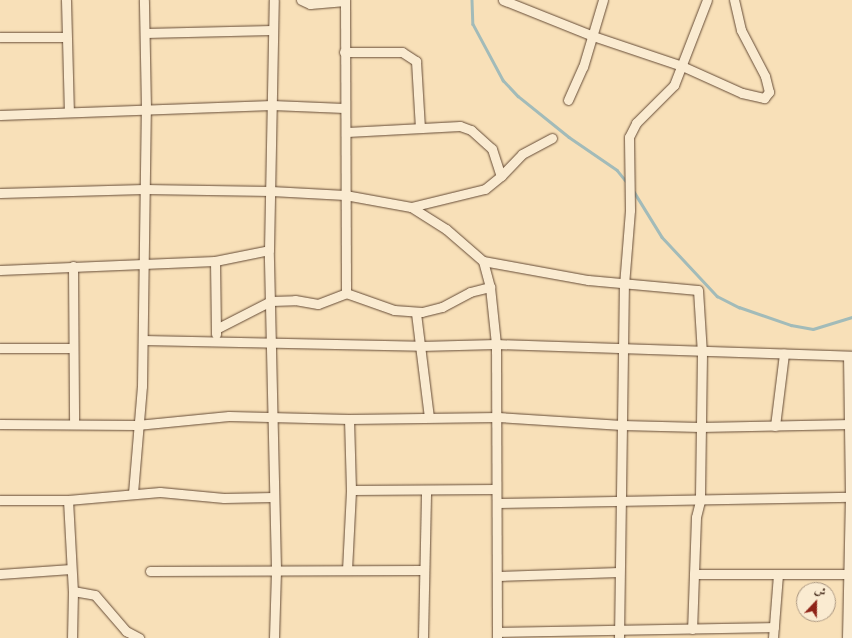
<!DOCTYPE html>
<html>
<head>
<meta charset="utf-8">
<style>
	body { margin:0 }
	#map { position:relative; width:852px; height:638px; overflow:hidden; background:#f8e0b8; font-family:Alegreya,Amiri,serif }
	div>[style] { position:absolute }
	[style*='--x'] { left:calc(var(--x)*1px); top:calc(var(--y)*1px); width:calc(var(--w)*1px); rotate:calc(var(--a)*1deg) }
	.stream>* { height:2.5px; margin:-1.25px; padding:0 1.25px; transform-origin:1.25px; border-radius:1.25px; background:#a2bbb9 }
	.roads { filter:drop-shadow(0 0 1px #654b36) drop-shadow(0 0 1px #654b36) }
	.minor>* { height:9px; margin:-4.5px; padding:0 4.5px; transform-origin:4.5px; border-radius:4.5px; background:#faebd1 }
	span { translate:-50% -50%; white-space:nowrap; text-align:center; line-height:1.15; -webkit-text-stroke:4px #faebd1; paint-order:stroke }
	.north { position:absolute; left:796px; top:582px; width:40px; height:40px; box-sizing:border-box; background:#faebd1; border:1px solid #ab9781; border-radius:50%; rotate:22deg; font-size:11px; font-weight:700; line-height:16px; text-align:center; color:#34190a }
	.north::after { content:''; display:block; margin:auto; width:14px; height:18px; background:#8f2418; clip-path:polygon(50% 0,100% 100%,50% 72%,0 100%) }
</style>
</head>
<body>
<div id="map">
	<div class="stream">
		<i style="--x:472;--y:0;--w:24;--a:88"></i>
		<i style="--x:473;--y:24;--w:64;--a:61.8"></i>
		<i style="--x:503;--y:80;--w:22;--a:47"></i>
		<i style="--x:518;--y:96;--w:65;--a:38.8"></i>
		<i style="--x:569;--y:137;--w:58;--a:34.5"></i>
		<i style="--x:617;--y:170;--w:14;--a:51"></i>
		<i style="--x:633;--y:190;--w:55;--a:58.3"></i>
		<i style="--x:662;--y:237;--w:81;--a:47"></i>
		<i style="--x:717;--y:296;--w:25;--a:27"></i>
		<i style="--x:739;--y:307;--w:55;--a:19.1"></i>
		<i style="--x:791;--y:325;--w:22;--a:10"></i>
		<i style="--x:813;--y:329;--w:41;--a:-17.1"></i>
	</div>
	<div class="roads">
		<div class="minor">
			<i style="--x:66;--y:0;--w:112;--a:88.5"></i>
			<i style="--x:301;--y:0;--w:10;--a:24"></i>
			<i style="--x:310;--y:4;--w:35;--a:-5"></i>
			<i style="--x:345;--y:0;--w:293;--a:89.8"></i>
			<i style="--x:503;--y:0;--w:97;--a:21.8"></i>
			<i style="--x:593;--y:36;--w:94;--a:18.6"></i>
			<i style="--x:682;--y:66;--w:66;--a:24.2"></i>
			<i style="--x:742;--y:93;--w:23;--a:13"></i>
			<i style="--x:764;--y:98;--w:8;--a:-50"></i>
			<i style="--x:769;--y:92;--w:16;--a:-104"></i>
			<i style="--x:765;--y:76;--w:52;--a:-117.6"></i>
			<i style="--x:741;--y:30;--w:31;--a:-103"></i>
			<i style="--x:145;--y:33;--w:127;--a:-1.4"></i>
			<i style="--x:0;--y:37;--w:66;--a:0"></i>
			<i style="--x:344;--y:52;--w:58;--a:0"></i>
			<i style="--x:402;--y:52;--w:17;--a:33"></i>
			<i style="--x:416;--y:61;--w:67;--a:86.6"></i>
			<i style="--x:568;--y:100;--w:36;--a:-66"></i>
			<i style="--x:583;--y:67;--w:70;--a:-73.4"></i>
			<i style="--x:0;--y:115;--w:272;--a:-2.1"></i>
			<i style="--x:272;--y:105;--w:72;--a:2.4"></i>
			<i style="--x:347;--y:132;--w:113;--a:-3"></i>
			<i style="--x:460;--y:126;--w:12;--a:20"></i>
			<i style="--x:471;--y:130;--w:28;--a:42"></i>
			<i style="--x:492;--y:149;--w:28;--a:72"></i>
			<i style="--x:0;--y:193;--w:144;--a:-1.6"></i>
			<i style="--x:144;--y:189;--w:127;--a:0.9"></i>
			<i style="--x:271;--y:191;--w:74;--a:3.1"></i>
			<i style="--x:345;--y:195;--w:67;--a:10.3"></i>
			<i style="--x:411;--y:207;--w:41;--a:32.2"></i>
			<i style="--x:446;--y:229;--w:49;--a:40.9"></i>
			<i style="--x:483;--y:261;--w:107;--a:10.3"></i>
			<i style="--x:588;--y:280;--w:110;--a:5.2"></i>
			<i style="--x:698;--y:290;--w:63;--a:86.4"></i>
			<i style="--x:702;--y:353;--w:148;--a:90.8"></i>
			<i style="--x:700;--y:501;--w:16;--a:104"></i>
			<i style="--x:696;--y:517;--w:112;--a:92"></i>
			<i style="--x:411;--y:207;--w:76;--a:-13.7"></i>
			<i style="--x:485;--y:189;--w:21;--a:-39"></i>
			<i style="--x:501;--y:176;--w:30;--a:-46"></i>
			<i style="--x:522;--y:154;--w:34;--a:-28"></i>
			<i style="--x:215;--y:261;--w:73;--a:89.2"></i>
			<i style="--x:483;--y:261;--w:27;--a:75"></i>
			<i style="--x:490;--y:287;--w:57;--a:84"></i>
			<i style="--x:496;--y:344;--w:294;--a:89.8"></i>
			<i style="--x:73;--y:266;--w:158;--a:89.6"></i>
			<i style="--x:0;--y:270;--w:215;--a:-2.4"></i>
			<i style="--x:215;--y:261;--w:55;--a:-11.5"></i>
			<i style="--x:416;--y:313;--w:105;--a:82.9"></i>
			<i style="--x:216;--y:329;--w:62;--a:-27"></i>
			<i style="--x:271;--y:301;--w:24;--a:-2"></i>
			<i style="--x:295;--y:300;--w:23;--a:10"></i>
			<i style="--x:318;--y:304;--w:30;--a:-21"></i>
			<i style="--x:346;--y:293;--w:51;--a:19.5"></i>
			<i style="--x:394;--y:310;--w:28;--a:4"></i>
			<i style="--x:422;--y:312;--w:21;--a:-14"></i>
			<i style="--x:442;--y:307;--w:32;--a:-28"></i>
			<i style="--x:470;--y:292;--w:21;--a:-14"></i>
			<i style="--x:143;--y:340;--w:277;--a:1.2"></i>
			<i style="--x:420;--y:346;--w:76;--a:-1.5"></i>
			<i style="--x:496;--y:344;--w:356;--a:1.9"></i>
			<i style="--x:0;--y:348;--w:72;--a:0"></i>
			<i style="--x:0;--y:424;--w:137;--a:0.4"></i>
			<i style="--x:137;--y:425;--w:92;--a:-5.6"></i>
			<i style="--x:229;--y:416;--w:120;--a:1.4"></i>
			<i style="--x:349;--y:419;--w:149;--a:-0.8"></i>
			<i style="--x:498;--y:417;--w:124;--a:3.7"></i>
			<i style="--x:622;--y:425;--w:78;--a:1.5"></i>
			<i style="--x:700;--y:427;--w:152;--a:-1.1"></i>
			<i style="--x:775;--y:426;--w:73;--a:-82.9"></i>
			<i style="--x:351;--y:490;--w:145;--a:-0.4"></i>
			<i style="--x:133;--y:493;--w:107;--a:-85.2"></i>
			<i style="--x:142;--y:386;--w:277;--a:-89.2"></i>
			<i style="--x:146;--y:109;--w:109;--a:-91.1"></i>
			<i style="--x:0;--y:500;--w:68;--a:0"></i>
			<i style="--x:68;--y:500;--w:92;--a:-5"></i>
			<i style="--x:160;--y:492;--w:64;--a:5.4"></i>
			<i style="--x:224;--y:498;--w:49;--a:-1.2"></i>
			<i style="--x:68;--y:500;--w:91;--a:86.9"></i>
			<i style="--x:73;--y:591;--w:47;--a:91.2"></i>
			<i style="--x:497;--y:503;--w:355;--a:-1"></i>
			<i style="--x:347;--y:570;--w:80;--a:-87.1"></i>
			<i style="--x:351;--y:490;--w:71;--a:-91.6"></i>
			<i style="--x:150;--y:571;--w:273;--a:-0.2"></i>
			<i style="--x:0;--y:574;--w:71;--a:-4"></i>
			<i style="--x:694;--y:574;--w:158;--a:0"></i>
			<i style="--x:498;--y:576;--w:121;--a:-1.9"></i>
			<i style="--x:73;--y:591;--w:22;--a:10"></i>
			<i style="--x:95;--y:595;--w:48;--a:49.3"></i>
			<i style="--x:126;--y:631;--w:15;--a:28"></i>
			<i style="--x:498;--y:632;--w:276;--a:-1"></i>
			<i style="--x:274;--y:638;--w:69;--a:-88.3"></i>
			<i style="--x:276;--y:569;--w:319;--a:-91.3"></i>
			<i style="--x:269;--y:250;--w:250;--a:-88.9"></i>
			<i style="--x:423;--y:638;--w:148;--a:-88.8"></i>
			<i style="--x:619;--y:638;--w:353;--a:-89.2"></i>
			<i style="--x:624;--y:285;--w:75;--a:-85.4"></i>
			<i style="--x:630;--y:210;--w:73;--a:-90.8"></i>
			<i style="--x:629;--y:137;--w:16;--a:-63"></i>
			<i style="--x:636;--y:123;--w:54;--a:-45"></i>
			<i style="--x:674;--y:85;--w:91;--a:-68.8"></i>
			<i style="--x:773;--y:638;--w:63;--a:-85.5"></i>
			<i style="--x:847;--y:638;--w:141;--a:-88.8"></i>
			<i style="--x:850;--y:497;--w:141;--a:-90.8"></i>
		</div>
	</div>
	<div class="north">ش</div>
</div>
</body>
</html>
